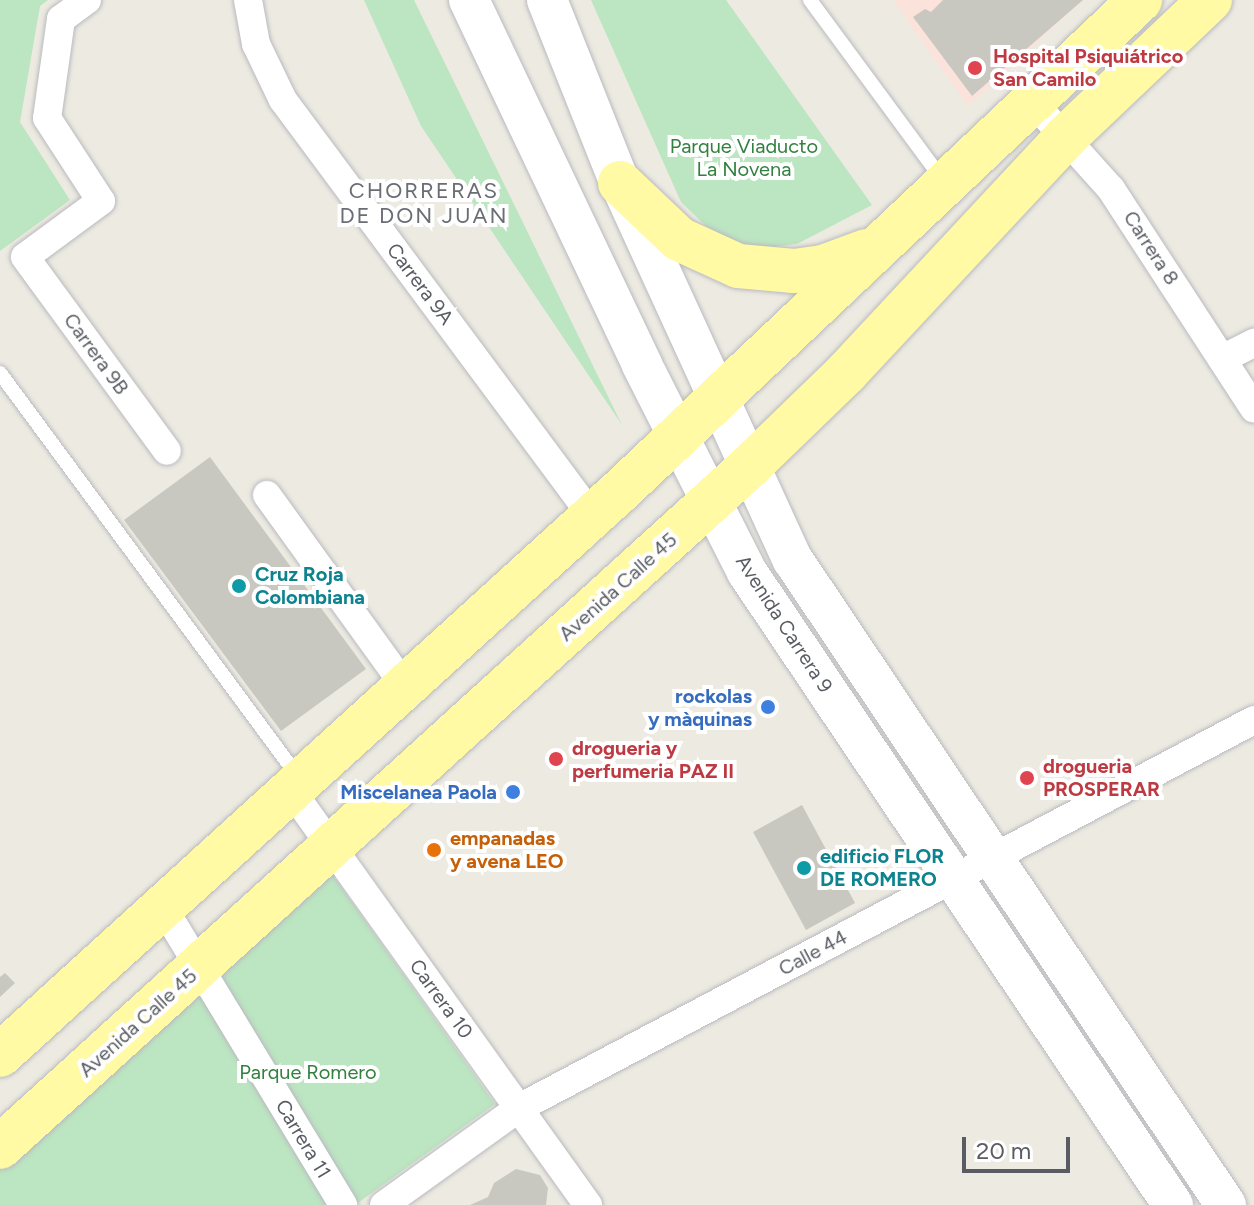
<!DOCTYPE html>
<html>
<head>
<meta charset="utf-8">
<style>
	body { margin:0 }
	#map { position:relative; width:1254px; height:1205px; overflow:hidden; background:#edebe1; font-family:Figtree,sans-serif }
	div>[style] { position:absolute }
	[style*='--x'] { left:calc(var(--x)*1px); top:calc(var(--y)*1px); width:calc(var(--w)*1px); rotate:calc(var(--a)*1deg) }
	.medical>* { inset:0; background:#fbe2db }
	.green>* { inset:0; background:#bce5c1 }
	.building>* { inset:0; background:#c9c8c0 }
	.roads { filter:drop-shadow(0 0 2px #b9bac0) drop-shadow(0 0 2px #b9bac0) }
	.lane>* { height:14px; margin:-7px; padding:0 7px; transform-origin:7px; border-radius:7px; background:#fff }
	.street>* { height:28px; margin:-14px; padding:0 14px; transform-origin:14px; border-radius:14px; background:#fff }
	.secondary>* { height:40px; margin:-20px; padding:0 20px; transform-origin:20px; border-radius:20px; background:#fff }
	.primary>* { height:44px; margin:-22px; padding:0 22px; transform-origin:22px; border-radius:22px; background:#fffaa3 }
	.dots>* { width:22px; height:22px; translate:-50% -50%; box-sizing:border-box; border:4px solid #fff; border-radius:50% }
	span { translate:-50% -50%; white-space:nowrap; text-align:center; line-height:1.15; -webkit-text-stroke:8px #fff; paint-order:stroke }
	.health-label { font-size:20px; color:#be3a42; font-weight:700 }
	.left { translate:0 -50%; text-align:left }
	.park-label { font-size:20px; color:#32813f }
	.street-label { font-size:20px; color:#595c62 }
	.culture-label { font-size:20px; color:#0d838f; font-weight:700 }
	.shop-label { font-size:20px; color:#366cbe; font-weight:700 }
	.right { translate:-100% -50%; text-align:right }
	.food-label { font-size:20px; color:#c56008; font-weight:700 }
	.neighbourhood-label { font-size:22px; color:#6a6e74; letter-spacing:2px }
	.scale { position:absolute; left:962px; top:1137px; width:108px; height:36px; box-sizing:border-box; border:4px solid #595c62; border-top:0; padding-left:10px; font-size:24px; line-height:28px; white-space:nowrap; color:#595c62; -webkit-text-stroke:6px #fff; paint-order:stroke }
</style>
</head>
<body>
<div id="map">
	<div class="medical">
		<i style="clip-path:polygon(893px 0,1083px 0,968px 106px)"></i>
	</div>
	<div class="green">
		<i style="clip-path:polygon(0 0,48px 0,40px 6px,20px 122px,70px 200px,0 251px)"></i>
		<i style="clip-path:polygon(364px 0,414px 0,622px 425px,421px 126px)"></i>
		<i style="clip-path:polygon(591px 0,726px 0,872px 205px,797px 244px,765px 248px,742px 246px,706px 226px,681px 202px)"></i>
		<i style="clip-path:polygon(332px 874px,495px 1104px,355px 1205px,0 1205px,0 1169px)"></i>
	</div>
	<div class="building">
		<i style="clip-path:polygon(943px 0,1083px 0,972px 96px,913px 17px,925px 9px,931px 12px)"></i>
		<i style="clip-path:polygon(210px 457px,366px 669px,281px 731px,124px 520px)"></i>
		<i style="clip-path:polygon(802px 805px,855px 903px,806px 930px,753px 832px)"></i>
		<i style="clip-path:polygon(5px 973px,15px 983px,0 997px,0 977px)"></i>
		<i style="clip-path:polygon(516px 1169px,540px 1175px,548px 1188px,546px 1205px,470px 1205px,488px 1197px,494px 1183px)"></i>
	</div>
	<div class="roads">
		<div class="lane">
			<i style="--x:810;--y:0;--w:222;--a:53.6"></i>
			<i style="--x:0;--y:373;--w:503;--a:53.56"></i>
		</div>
		<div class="street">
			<i style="--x:87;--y:0;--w:32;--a:144"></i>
			<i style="--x:61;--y:19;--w:100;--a:98"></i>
			<i style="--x:47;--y:118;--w:99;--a:57"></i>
			<i style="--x:101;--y:201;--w:94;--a:143.6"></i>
			<i style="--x:25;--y:257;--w:240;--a:53.8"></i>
			<i style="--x:248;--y:0;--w:45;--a:79.7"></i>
			<i style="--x:256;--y:44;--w:62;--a:64.3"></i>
			<i style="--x:283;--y:100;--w:518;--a:53.4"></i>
			<i style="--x:1032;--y:101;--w:118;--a:48.1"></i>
			<i style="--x:1111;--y:189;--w:262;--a:56.9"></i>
			<i style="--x:1222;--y:359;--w:36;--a:-27"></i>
			<i style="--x:267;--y:495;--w:238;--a:54.2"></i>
			<i style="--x:293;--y:793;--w:507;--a:54.4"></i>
			<i style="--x:164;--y:909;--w:346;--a:58.8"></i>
			<i style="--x:384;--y:1205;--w:166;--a:-35.7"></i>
			<i style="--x:519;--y:1108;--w:831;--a:-27.83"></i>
		</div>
		<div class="secondary">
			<i style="--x:469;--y:0;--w:404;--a:64.6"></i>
			<i style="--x:642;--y:365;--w:232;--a:63.1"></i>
			<i style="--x:747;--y:572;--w:763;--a:56.06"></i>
			<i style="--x:547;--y:0;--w:197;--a:68.3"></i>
			<i style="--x:620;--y:183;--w:415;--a:65.4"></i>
			<i style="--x:793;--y:560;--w:777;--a:56.13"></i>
		</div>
		<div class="primary">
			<i style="--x:620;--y:183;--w:81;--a:43.5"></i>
			<i style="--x:679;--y:239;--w:65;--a:24.6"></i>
			<i style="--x:738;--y:266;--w:56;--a:5.1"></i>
			<i style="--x:794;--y:271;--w:29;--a:-8"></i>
			<i style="--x:823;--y:267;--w:46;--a:-20.4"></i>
			<i style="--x:0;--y:1055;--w:837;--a:-42.29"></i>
			<i style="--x:619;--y:492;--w:717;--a:-43.36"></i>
			<i style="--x:0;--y:1147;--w:1013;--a:-42.24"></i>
			<i style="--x:750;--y:466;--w:134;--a:-44.1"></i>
			<i style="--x:846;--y:373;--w:323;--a:-47"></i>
			<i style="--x:1066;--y:137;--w:199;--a:-43.6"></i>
		</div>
	</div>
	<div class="dots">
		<i style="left:975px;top:68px;background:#e0444e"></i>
		<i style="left:239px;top:586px;background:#0f9aa8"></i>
		<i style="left:768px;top:707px;background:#3f7fe0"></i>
		<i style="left:556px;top:759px;background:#e0444e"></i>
		<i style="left:1027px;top:778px;background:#e0444e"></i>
		<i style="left:513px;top:792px;background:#3f7fe0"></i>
		<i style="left:434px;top:850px;background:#e8710a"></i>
		<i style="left:804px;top:868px;background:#0f9aa8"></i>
	</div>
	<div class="health-label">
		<span class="left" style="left:993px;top:68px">Hospital Psiquiátrico<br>San Camilo</span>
		<span class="left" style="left:572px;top:760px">drogueria y<br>perfumeria PAZ II</span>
		<span class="left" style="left:1043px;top:778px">drogueria<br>PROSPERAR</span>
	</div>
	<div class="park-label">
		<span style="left:744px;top:158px">Parque Viaducto<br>La Novena</span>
		<span style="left:308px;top:1072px">Parque Romero</span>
	</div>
	<div class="street-label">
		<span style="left:1151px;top:248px;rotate:57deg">Carrera 8</span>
		<span style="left:420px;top:284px;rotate:53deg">Carrera 9A</span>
		<span style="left:96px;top:354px;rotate:54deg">Carrera 9B</span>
		<span style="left:618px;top:587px;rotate:-42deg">Avenida Calle 45</span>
		<span style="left:784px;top:624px;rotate:57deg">Avenida Carrera 9</span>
		<span style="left:813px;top:953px;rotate:-28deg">Calle 44</span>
		<span style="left:441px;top:999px;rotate:54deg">Carrera 10</span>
		<span style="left:138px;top:1023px;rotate:-42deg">Avenida Calle 45</span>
		<span style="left:303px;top:1139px;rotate:59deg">Carrera 11</span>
	</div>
	<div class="culture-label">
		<span class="left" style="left:255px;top:586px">Cruz Roja<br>Colombiana</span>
		<span class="left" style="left:820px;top:868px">edificio FLOR<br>DE ROMERO</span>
	</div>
	<div class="shop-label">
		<span class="right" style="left:752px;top:708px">rockolas<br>y màquinas</span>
		<span class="right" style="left:497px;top:792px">Miscelanea Paola</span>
	</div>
	<div class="food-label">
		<span class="left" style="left:450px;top:850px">empanadas<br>y avena LEO</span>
	</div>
	<div class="neighbourhood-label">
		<span style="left:424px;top:203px">CHORRERAS<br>DE DON JUAN</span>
	</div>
	<div class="scale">20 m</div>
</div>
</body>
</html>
